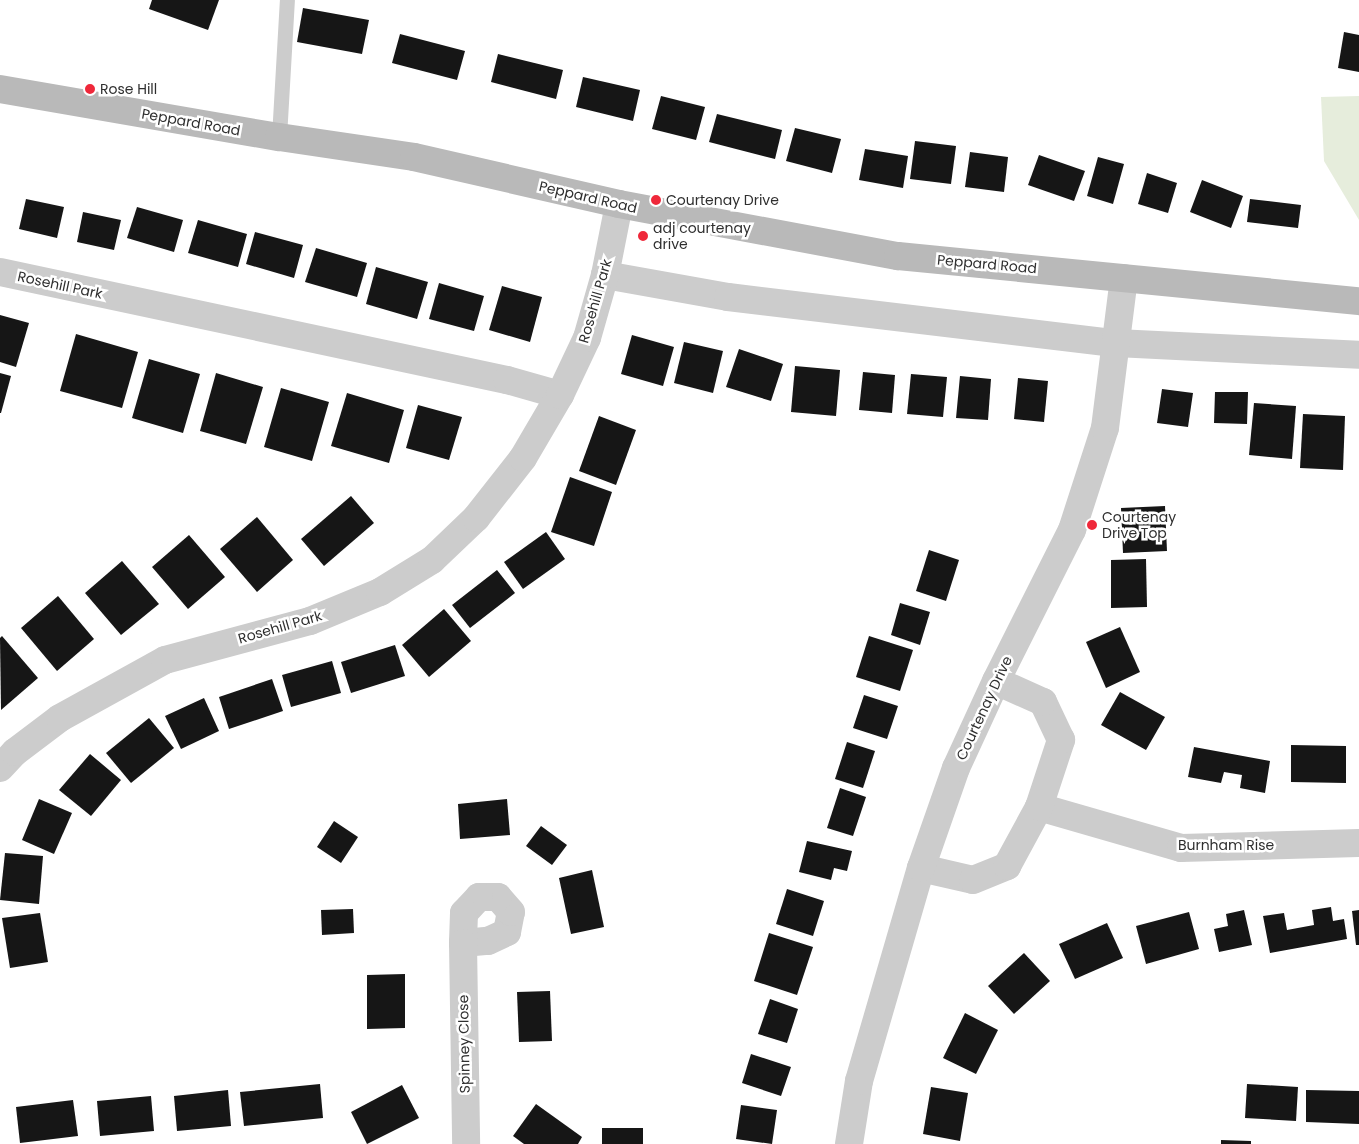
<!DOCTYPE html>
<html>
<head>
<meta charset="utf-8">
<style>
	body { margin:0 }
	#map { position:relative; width:1359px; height:1144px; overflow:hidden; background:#fff; font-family:Poppins,sans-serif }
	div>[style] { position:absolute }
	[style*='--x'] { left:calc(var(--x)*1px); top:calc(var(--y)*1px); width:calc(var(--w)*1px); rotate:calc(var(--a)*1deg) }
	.green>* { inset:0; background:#e6eddc }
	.building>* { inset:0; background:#161616 }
	.service>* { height:15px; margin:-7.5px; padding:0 7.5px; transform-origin:7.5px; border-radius:7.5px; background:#ccc }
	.minor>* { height:28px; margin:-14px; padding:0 14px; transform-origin:14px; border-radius:14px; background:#ccc }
	.secondary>* { height:28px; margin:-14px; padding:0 14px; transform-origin:14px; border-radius:14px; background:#b9b9b9 }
	.dots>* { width:14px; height:14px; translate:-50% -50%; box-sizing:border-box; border:2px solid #fff; border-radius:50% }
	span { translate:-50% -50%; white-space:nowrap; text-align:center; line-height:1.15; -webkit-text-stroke:5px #fff; paint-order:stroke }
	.poi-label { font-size:14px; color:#2f2f2f }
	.left { translate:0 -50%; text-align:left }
	.street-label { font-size:14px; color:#2f2f2f }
</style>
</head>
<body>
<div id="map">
	<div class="green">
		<i style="clip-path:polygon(1359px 96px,1359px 220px,1324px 161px,1321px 97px)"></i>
	</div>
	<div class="building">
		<i style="clip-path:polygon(152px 0,219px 0,208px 30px,149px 9px)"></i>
		<i style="clip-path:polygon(303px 8px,369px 20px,362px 54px,297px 42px)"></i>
		<i style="clip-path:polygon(1344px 32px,1359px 35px,1359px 72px,1338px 68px)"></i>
		<i style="clip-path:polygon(400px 34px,465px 51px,457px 80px,392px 63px)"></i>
		<i style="clip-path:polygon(498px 54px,563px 70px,556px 99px,491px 82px)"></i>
		<i style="clip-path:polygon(583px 77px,640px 90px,633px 121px,576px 107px)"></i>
		<i style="clip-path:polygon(661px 96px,705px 107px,696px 140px,652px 129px)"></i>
		<i style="clip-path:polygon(717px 114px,782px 130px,775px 159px,709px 142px)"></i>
		<i style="clip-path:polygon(795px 128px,841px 139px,832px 173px,786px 161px)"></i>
		<i style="clip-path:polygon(915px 141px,956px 146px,951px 184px,910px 179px)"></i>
		<i style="clip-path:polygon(865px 149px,908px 156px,903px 188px,859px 180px)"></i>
		<i style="clip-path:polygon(970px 152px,1008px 157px,1004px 192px,965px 187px)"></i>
		<i style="clip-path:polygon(1039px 155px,1085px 171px,1074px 201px,1028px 185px)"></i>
		<i style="clip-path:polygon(1098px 157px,1124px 164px,1113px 204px,1087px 196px)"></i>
		<i style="clip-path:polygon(1147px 173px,1177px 183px,1168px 213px,1138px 204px)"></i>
		<i style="clip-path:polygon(1202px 180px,1243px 196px,1231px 228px,1190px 212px)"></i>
		<i style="clip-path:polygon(26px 199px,64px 207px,57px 238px,19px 229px)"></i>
		<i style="clip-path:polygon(1250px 199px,1301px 205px,1298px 228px,1247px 222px)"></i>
		<i style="clip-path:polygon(137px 207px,183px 220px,174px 252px,127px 238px)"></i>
		<i style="clip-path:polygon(83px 212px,121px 220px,114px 250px,77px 242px)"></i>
		<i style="clip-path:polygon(198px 220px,247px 234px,238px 267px,188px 253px)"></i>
		<i style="clip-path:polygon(255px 232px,303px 245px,294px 278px,246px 264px)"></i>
		<i style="clip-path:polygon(316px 248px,367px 263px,357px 297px,305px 282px)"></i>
		<i style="clip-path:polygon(376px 267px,428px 282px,417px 319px,366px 304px)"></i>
		<i style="clip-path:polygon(439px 283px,484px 296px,474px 331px,429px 319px)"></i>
		<i style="clip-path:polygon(502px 286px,542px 297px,530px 342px,489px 330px)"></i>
		<i style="clip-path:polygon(0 315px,29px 323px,16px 367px,0 362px)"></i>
		<i style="clip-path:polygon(76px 334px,138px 352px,122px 408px,60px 391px)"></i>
		<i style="clip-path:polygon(632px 335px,674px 347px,663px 386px,621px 374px)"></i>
		<i style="clip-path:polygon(684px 342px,723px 351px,713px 393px,674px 383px)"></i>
		<i style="clip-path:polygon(739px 349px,783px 364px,771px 401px,726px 387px)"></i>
		<i style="clip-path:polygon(149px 359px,200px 374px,183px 433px,132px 418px)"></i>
		<i style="clip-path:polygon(795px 366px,840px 370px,836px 416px,791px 412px)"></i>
		<i style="clip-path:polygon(863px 372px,895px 375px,892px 413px,859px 410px)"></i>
		<i style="clip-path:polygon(0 373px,11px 376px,1px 413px,0 413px)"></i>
		<i style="clip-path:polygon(216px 373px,263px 387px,246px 444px,200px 431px)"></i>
		<i style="clip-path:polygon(911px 374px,947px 377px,943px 417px,907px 414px)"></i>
		<i style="clip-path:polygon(960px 376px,991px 379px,988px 420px,956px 418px)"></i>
		<i style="clip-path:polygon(1018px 378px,1048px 381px,1044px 422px,1014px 419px)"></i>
		<i style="clip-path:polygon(281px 388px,329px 402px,312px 461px,264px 447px)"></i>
		<i style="clip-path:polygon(1162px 389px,1193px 393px,1188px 427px,1157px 423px)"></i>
		<i style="clip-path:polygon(1215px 392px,1248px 392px,1247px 424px,1214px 423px)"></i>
		<i style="clip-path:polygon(347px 393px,404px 410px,389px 463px,331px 446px)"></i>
		<i style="clip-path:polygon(1254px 403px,1296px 406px,1292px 459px,1249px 455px)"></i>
		<i style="clip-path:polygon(418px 405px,462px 417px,449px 460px,406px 448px)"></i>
		<i style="clip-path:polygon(1303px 414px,1345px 416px,1343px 470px,1300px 468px)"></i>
		<i style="clip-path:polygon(599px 416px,636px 430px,616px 485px,579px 471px)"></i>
		<i style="clip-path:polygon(570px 477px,612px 492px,594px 546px,551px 532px)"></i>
		<i style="clip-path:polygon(351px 496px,374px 523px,324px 566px,301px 539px)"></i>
		<i style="clip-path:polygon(1165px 506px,1167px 551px,1123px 553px,1121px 508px)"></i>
		<i style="clip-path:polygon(257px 517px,293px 560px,257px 592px,220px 549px)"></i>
		<i style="clip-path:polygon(546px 532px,565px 559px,523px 589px,504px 562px)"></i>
		<i style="clip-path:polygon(189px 535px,225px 577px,188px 609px,152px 567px)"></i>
		<i style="clip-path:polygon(929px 550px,959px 560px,946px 601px,916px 591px)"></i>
		<i style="clip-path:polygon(1146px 559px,1147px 607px,1111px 608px,1111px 560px)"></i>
		<i style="clip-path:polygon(122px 561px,159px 604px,121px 635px,85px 593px)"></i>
		<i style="clip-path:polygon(497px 570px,515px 593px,470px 628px,452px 605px)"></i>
		<i style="clip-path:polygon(58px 596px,94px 639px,57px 671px,21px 628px)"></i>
		<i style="clip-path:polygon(900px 603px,930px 612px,920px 645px,891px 635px)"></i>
		<i style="clip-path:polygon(444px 609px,471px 641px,429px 677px,402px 645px)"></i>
		<i style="clip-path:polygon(1120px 627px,1140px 672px,1106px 688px,1086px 642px)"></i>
		<i style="clip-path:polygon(2px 636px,38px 678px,1px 710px,0 638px)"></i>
		<i style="clip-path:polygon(869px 636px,913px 650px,900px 691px,856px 677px)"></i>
		<i style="clip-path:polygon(395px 645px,405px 676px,351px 693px,341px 662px)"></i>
		<i style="clip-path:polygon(332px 661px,341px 693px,291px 707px,282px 675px)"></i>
		<i style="clip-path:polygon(272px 679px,283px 711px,229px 729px,219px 697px)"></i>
		<i style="clip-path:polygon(1120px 692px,1165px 717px,1146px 750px,1101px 725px)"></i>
		<i style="clip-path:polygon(864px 695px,898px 706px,887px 739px,853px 728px)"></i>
		<i style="clip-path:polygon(204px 698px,219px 731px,181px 749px,165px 716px)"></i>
		<i style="clip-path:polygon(149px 718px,174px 748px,131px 783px,106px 753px)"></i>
		<i style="clip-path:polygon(847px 742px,875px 751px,863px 788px,835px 779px)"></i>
		<i style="clip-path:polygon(1291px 745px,1346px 746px,1346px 783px,1291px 782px)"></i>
		<i style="clip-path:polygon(1194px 747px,1270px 761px,1265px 793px,1240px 788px,1242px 775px,1224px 772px,1221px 783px,1188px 777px)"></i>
		<i style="clip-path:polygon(90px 754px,121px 780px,91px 816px,59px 790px)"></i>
		<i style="clip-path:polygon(840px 788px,866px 797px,853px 836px,827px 828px)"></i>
		<i style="clip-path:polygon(39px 799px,72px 813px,54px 854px,22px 840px)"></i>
		<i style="clip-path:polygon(507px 799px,510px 835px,460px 839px,458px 804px)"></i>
		<i style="clip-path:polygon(334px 821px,358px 837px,341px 863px,317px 847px)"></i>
		<i style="clip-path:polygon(541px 826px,567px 845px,552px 865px,526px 846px)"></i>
		<i style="clip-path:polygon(807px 841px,852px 851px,847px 871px,834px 868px,831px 880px,799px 872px)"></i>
		<i style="clip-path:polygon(5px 853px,43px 856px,39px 904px,0 900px)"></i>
		<i style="clip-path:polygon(592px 870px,604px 927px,571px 934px,559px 878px)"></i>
		<i style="clip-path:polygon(787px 889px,824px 901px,813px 936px,776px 924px)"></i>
		<i style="clip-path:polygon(1331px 907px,1333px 921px,1344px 919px,1347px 939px,1270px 953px,1263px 916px,1284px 913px,1287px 930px,1314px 925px,1312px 910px)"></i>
		<i style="clip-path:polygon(353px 909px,354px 933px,322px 935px,321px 910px)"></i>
		<i style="clip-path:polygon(1244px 910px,1252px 945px,1219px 952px,1214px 929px,1228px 926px,1226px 914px)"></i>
		<i style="clip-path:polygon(1359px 910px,1359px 945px,1356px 945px,1352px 911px)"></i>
		<i style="clip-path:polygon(1189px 912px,1199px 949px,1146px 964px,1136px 926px)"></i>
		<i style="clip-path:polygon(40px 913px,48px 962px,10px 968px,2px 918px)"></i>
		<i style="clip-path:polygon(1107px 923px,1123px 958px,1075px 979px,1059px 944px)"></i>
		<i style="clip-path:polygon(769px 933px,813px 947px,797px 995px,754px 981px)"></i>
		<i style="clip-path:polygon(1024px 953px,1050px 981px,1014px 1014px,988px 986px)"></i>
		<i style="clip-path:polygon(405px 974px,405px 1028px,367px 1029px,367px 975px)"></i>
		<i style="clip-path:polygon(550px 991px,552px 1041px,519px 1042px,517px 992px)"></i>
		<i style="clip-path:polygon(770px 999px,798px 1009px,787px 1043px,758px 1034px)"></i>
		<i style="clip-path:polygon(965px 1013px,998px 1030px,976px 1074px,943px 1058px)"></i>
		<i style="clip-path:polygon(751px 1054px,791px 1067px,781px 1096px,742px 1083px)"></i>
		<i style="clip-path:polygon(320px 1084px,323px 1118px,244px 1126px,240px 1092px)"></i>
		<i style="clip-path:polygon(1247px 1084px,1298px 1087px,1296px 1121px,1245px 1118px)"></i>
		<i style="clip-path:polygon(402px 1085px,419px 1118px,367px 1144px,351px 1112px)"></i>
		<i style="clip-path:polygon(931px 1087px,968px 1093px,960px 1141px,923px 1134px)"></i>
		<i style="clip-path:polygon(228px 1090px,231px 1126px,177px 1131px,174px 1096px)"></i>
		<i style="clip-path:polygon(1306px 1090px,1359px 1091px,1359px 1124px,1306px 1122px)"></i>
		<i style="clip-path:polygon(151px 1096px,154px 1131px,100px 1136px,97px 1101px)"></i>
		<i style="clip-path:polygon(73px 1100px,78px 1136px,20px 1143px,16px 1107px)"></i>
		<i style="clip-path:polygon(536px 1104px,582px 1137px,578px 1144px,524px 1144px,513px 1136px)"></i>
		<i style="clip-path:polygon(741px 1105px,777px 1110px,772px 1144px,736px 1139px)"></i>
		<i style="clip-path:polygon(602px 1128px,643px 1128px,643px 1144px,602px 1144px)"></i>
		<i style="clip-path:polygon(1221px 1140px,1251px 1141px,1251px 1144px,1221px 1144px)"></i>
	</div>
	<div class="service">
		<i style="--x:279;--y:137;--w:137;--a:-86.7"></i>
	</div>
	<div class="minor">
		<i style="--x:0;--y:272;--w:518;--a:12.03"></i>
		<i style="--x:507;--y:380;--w:55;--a:15.8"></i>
		<i style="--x:605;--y:275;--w:125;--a:10.1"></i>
		<i style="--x:728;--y:297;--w:391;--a:6.8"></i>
		<i style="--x:1116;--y:343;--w:243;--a:2.8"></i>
		<i style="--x:0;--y:768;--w:22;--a:-47"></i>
		<i style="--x:15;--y:752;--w:56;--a:-37.1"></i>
		<i style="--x:60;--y:718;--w:120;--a:-28.9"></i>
		<i style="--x:165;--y:660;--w:150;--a:-15.1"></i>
		<i style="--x:310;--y:621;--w:76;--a:-22.5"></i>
		<i style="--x:380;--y:592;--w:61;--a:-31.6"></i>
		<i style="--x:432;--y:560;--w:61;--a:-43.7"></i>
		<i style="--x:476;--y:518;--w:76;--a:-51.9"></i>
		<i style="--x:523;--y:458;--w:73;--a:-59.6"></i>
		<i style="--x:560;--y:395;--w:63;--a:-64.7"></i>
		<i style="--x:587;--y:338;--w:66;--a:-74.1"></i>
		<i style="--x:605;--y:275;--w:72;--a:-78.8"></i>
		<i style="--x:1039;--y:807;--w:148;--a:16.1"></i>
		<i style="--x:1181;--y:848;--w:178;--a:-1.6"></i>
		<i style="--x:921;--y:868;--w:53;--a:13"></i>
		<i style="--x:973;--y:880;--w:37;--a:-22"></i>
		<i style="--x:1007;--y:866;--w:67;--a:-61.5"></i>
		<i style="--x:1039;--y:807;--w:71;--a:-71.8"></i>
		<i style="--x:1061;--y:740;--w:42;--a:-115.3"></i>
		<i style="--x:1043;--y:702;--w:51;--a:-155.9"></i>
		<i style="--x:463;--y:943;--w:25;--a:-5"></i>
		<i style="--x:488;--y:941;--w:21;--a:-25"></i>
		<i style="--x:507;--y:932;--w:20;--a:-79"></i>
		<i style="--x:511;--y:912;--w:20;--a:-131"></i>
		<i style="--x:498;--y:897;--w:19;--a:180"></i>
		<i style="--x:479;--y:897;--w:22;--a:133"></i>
		<i style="--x:464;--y:913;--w:30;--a:92"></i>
		<i style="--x:463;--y:943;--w:201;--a:89.1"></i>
		<i style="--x:849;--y:1144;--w:64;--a:-81"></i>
		<i style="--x:859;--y:1081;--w:222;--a:-73.8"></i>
		<i style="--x:921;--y:868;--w:106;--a:-70.7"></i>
		<i style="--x:956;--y:768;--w:96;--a:-65.3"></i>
		<i style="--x:996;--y:681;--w:169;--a:-63.3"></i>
		<i style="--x:1072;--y:530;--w:107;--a:-72.1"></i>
		<i style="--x:1105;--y:428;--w:151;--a:-82.8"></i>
	</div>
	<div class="secondary">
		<i style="--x:0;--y:89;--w:283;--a:9.8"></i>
		<i style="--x:279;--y:137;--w:136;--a:8.4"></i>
		<i style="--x:414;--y:157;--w:210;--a:12.9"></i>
		<i style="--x:619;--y:204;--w:284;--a:10.6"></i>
		<i style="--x:898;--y:256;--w:463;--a:5.6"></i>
	</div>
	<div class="dots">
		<i style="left:90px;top:89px;background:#ef283a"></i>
		<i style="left:656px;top:200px;background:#ef283a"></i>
		<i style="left:643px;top:236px;background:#ef283a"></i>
		<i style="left:1092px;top:525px;background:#ef283a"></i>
	</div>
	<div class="poi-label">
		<span class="left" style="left:100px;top:89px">Rose Hill</span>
		<span class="left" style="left:666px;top:200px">Courtenay Drive</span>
		<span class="left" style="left:653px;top:236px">adj courtenay<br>drive</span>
		<span class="left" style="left:1102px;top:525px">Courtenay<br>Drive Top</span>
	</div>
	<div class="street-label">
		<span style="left:191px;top:122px;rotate:10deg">Peppard Road</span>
		<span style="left:588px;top:197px;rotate:13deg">Peppard Road</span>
		<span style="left:987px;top:264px;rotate:5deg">Peppard Road</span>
		<span style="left:60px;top:285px;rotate:12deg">Rosehill Park</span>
		<span style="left:595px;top:301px;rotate:-74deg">Rosehill Park</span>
		<span style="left:280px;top:627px;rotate:-16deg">Rosehill Park</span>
		<span style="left:984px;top:708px;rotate:-65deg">Courtenay Drive</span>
		<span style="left:1226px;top:845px">Burnham Rise</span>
		<span style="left:464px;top:1044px;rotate:-91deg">Spinney Close</span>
	</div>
</div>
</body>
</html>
